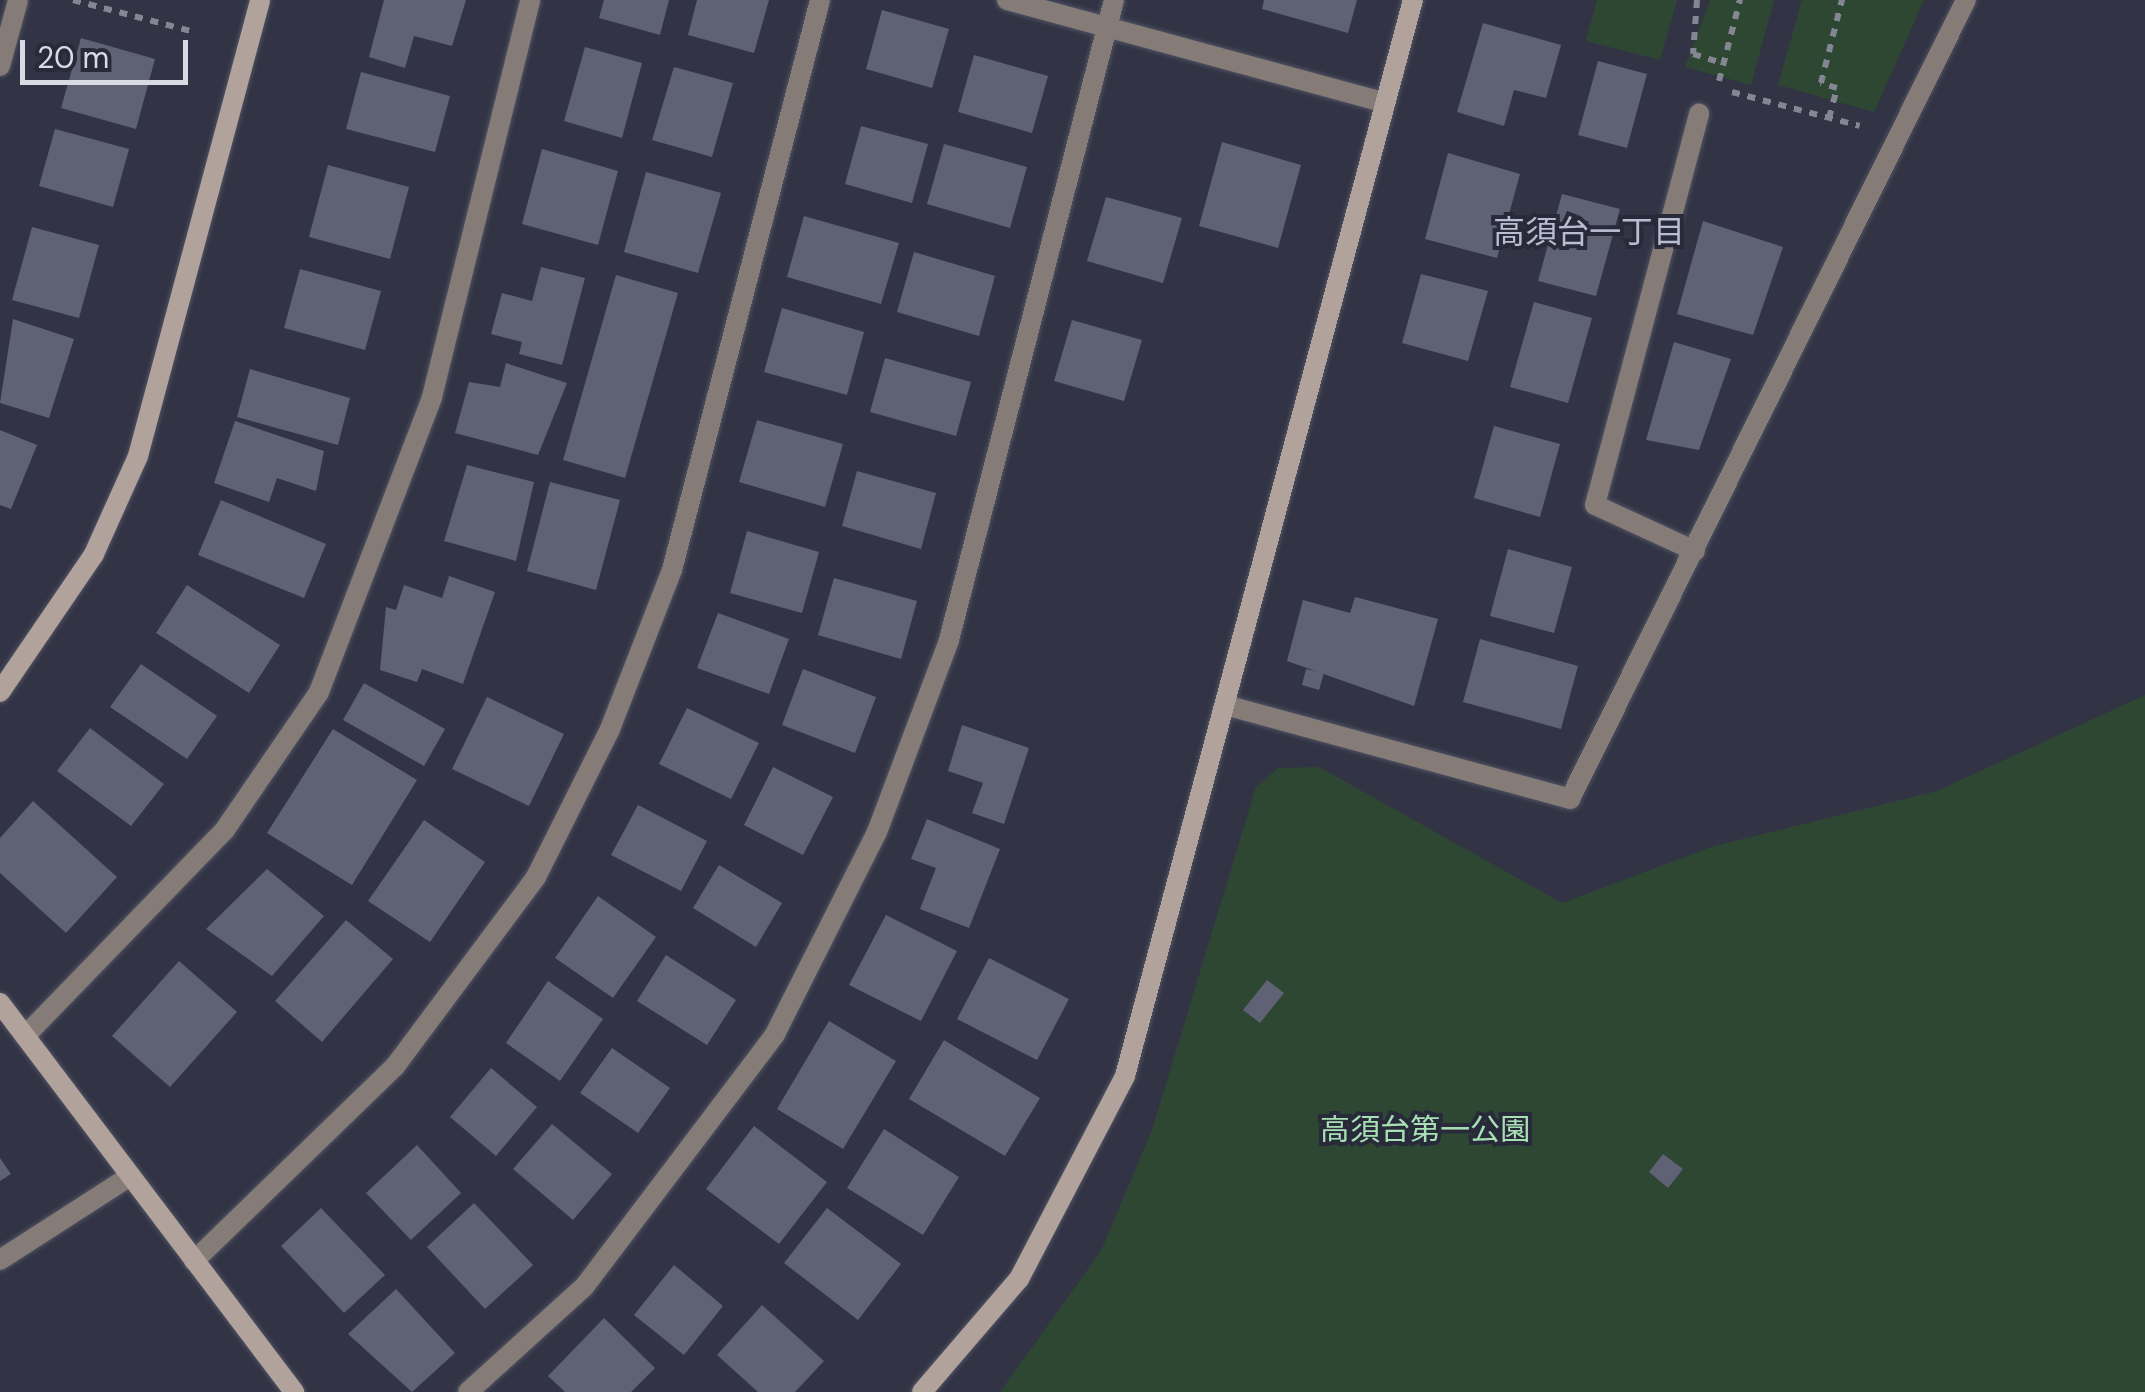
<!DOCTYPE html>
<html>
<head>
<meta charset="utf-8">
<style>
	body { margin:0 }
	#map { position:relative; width:2145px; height:1392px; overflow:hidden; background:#323445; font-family:"DM Sans","Noto Sans JP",sans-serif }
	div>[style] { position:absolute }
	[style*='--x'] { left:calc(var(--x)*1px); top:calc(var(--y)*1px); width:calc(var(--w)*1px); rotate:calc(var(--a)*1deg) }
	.green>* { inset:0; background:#2d4733 }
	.building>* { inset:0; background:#5f6274 }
	.path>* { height:6px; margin-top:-3px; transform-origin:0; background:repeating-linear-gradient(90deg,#848694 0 8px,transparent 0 16px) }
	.roads { filter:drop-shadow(0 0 2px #505262) drop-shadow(0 0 2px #505262) }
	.street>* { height:20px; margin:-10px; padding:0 10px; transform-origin:10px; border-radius:10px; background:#857c78 }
	.secondary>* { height:20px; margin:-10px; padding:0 10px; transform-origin:10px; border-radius:10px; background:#b1a39c }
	span { translate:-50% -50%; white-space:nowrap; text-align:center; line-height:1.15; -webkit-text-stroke:8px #282a3a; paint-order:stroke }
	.park-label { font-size:30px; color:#a7e0b4 }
	.neighbourhood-label { font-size:32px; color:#babdd1 }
	.scale { position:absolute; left:20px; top:40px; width:168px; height:45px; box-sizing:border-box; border:5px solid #d8dae4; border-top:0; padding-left:12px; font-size:30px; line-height:35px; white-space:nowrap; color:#d8dae4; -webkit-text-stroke:8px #282a3a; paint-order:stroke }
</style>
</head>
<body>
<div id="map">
	<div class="green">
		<i style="clip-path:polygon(1597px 0,1677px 0,1660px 60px,1586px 41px)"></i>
		<i style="clip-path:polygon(1710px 0,1774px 0,1751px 85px,1685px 67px)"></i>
		<i style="clip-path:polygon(1802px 0,1924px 0,1874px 112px,1778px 85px)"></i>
		<i style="clip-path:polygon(2145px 695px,2145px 1392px,1000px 1392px,1101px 1251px,1152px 1130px,1256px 787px,1278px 768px,1319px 767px,1562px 903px,1714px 846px,1937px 791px)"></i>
	</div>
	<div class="building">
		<i style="clip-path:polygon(384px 0,466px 0,452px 46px,414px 36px,405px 68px,369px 57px)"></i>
		<i style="clip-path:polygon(604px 0,669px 0,660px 35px,599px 18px)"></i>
		<i style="clip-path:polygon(697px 0,769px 0,754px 53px,688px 35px)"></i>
		<i style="clip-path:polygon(1264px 0,1357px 0,1348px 33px,1262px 9px)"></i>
		<i style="clip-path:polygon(882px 10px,949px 29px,932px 88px,866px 69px)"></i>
		<i style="clip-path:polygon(1483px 23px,1561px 45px,1546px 98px,1514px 90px,1504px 126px,1457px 112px)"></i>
		<i style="clip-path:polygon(81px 38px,155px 59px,136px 129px,61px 108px)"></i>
		<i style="clip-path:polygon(585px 47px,642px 63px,622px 138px,564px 121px)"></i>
		<i style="clip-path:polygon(974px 55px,1048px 76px,1032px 133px,958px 112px)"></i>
		<i style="clip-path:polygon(1598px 61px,1647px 74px,1627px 148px,1578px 135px)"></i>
		<i style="clip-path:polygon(674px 67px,733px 83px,712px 157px,652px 140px)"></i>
		<i style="clip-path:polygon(361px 72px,450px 96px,435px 152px,346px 129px)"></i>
		<i style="clip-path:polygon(861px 126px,928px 144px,912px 203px,845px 184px)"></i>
		<i style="clip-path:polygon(55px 129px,129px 149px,113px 207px,39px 186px)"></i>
		<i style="clip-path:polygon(1222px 142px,1301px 165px,1278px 248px,1199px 226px)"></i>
		<i style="clip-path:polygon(944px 144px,1027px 167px,1010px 228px,927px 204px)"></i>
		<i style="clip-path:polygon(542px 149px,618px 171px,598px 245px,522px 224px)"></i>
		<i style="clip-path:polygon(1448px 153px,1520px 174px,1497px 258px,1425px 239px)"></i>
		<i style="clip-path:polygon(328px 165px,409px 187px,390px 259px,309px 237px)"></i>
		<i style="clip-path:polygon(646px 172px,721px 193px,698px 273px,624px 252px)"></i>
		<i style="clip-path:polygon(1562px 194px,1620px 209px,1596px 296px,1538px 281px)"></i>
		<i style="clip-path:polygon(1106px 197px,1182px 218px,1163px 283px,1087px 261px)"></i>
		<i style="clip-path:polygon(804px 216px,899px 243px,881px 304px,787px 277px)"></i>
		<i style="clip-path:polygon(1703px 221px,1783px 247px,1753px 335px,1677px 314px)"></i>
		<i style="clip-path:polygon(32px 227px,99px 245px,79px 318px,12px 300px)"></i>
		<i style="clip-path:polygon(914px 252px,995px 276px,979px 336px,897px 312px)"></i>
		<i style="clip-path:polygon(541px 267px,585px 278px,562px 365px,519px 354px,522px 342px,491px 334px,502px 293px,532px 301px)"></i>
		<i style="clip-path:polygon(300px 269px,381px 291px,365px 350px,284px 328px)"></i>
		<i style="clip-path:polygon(1421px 274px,1488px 291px,1468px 361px,1402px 343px)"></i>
		<i style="clip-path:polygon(616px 275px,678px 293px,625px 478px,563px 460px)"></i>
		<i style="clip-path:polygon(1534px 302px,1592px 318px,1568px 403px,1510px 387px)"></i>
		<i style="clip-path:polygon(782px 308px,864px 332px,847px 395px,764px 372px)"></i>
		<i style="clip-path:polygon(13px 319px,74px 339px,49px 418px,0 403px)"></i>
		<i style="clip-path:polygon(1072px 320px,1142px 340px,1124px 401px,1054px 381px)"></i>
		<i style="clip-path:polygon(1674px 342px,1731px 359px,1699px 450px,1646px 440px)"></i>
		<i style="clip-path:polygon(885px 358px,971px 382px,956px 436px,870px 412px)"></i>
		<i style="clip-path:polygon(506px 363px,567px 383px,538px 455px,455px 433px,469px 382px,500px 387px)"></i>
		<i style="clip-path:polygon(250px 369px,350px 398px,338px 445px,237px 417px)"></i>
		<i style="clip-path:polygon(757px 420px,843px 444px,825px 507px,739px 482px)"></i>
		<i style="clip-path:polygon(235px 421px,324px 451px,316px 491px,277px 478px,269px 502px,214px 483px)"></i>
		<i style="clip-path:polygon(1494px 426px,1560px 444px,1540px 517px,1474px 498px)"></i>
		<i style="clip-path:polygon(0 430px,37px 445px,11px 509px,0 505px)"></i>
		<i style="clip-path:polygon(467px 465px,534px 482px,516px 561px,444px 541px)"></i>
		<i style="clip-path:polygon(857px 471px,936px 493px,921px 549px,842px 526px)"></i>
		<i style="clip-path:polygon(550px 482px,620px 500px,596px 590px,527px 571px)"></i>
		<i style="clip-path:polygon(221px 500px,326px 544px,304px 598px,198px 555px)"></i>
		<i style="clip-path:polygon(747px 531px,819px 552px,802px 613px,730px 593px)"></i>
		<i style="clip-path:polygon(1508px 549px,1572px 567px,1554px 633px,1490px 616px)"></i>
		<i style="clip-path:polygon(449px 576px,495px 592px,463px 684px,422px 669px,417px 682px,380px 670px,386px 607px,396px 610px,404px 585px,442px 598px)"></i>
		<i style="clip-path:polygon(834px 578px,917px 601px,901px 659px,818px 635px)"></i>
		<i style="clip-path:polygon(187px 585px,280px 645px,249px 693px,156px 633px)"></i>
		<i style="clip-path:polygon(1355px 597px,1438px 619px,1414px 706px,1287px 661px,1303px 600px,1350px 613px)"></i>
		<i style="clip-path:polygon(718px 613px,789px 639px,769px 694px,697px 668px)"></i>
		<i style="clip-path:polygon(1480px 639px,1578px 666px,1561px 729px,1463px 702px)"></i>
		<i style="clip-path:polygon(141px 664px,217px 716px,187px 759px,110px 707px)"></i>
		<i style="clip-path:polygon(803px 669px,876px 697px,855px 753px,782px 725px)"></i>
		<i style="clip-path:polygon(1306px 669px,1324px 673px,1319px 690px,1302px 685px)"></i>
		<i style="clip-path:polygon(364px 683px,445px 729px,424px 766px,343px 720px)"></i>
		<i style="clip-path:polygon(487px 697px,564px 734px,529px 806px,452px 769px)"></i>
		<i style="clip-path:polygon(687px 708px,759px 743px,731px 799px,659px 764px)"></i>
		<i style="clip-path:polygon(962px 725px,1029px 748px,1004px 824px,972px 813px,983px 783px,948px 771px)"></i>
		<i style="clip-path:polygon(90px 728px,164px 784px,131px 826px,57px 771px)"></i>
		<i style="clip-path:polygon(333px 729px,417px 780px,352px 885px,267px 833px)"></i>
		<i style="clip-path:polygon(773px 767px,833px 797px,803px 855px,744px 825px)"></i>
		<i style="clip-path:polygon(33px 801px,117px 877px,66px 933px,0 873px,0 838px)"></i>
		<i style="clip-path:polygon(638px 805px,707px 841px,681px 891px,611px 855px)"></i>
		<i style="clip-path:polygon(927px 819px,1000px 849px,969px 928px,920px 909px,936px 868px,911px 859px)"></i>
		<i style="clip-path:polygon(424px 820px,485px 862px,430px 942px,368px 901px)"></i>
		<i style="clip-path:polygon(719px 865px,782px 903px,756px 947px,693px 908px)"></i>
		<i style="clip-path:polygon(267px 869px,324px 916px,272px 976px,206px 929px)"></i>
		<i style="clip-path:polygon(598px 896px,656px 937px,613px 998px,555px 958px)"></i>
		<i style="clip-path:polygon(886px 915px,957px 951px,921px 1021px,849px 985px)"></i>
		<i style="clip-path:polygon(346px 920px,393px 959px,322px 1042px,275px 1001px)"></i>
		<i style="clip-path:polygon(666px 955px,736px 1000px,707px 1045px,637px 1001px)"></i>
		<i style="clip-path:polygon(989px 958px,1069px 999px,1037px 1060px,957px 1019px)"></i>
		<i style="clip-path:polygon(179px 961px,237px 1012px,170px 1087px,112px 1036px)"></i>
		<i style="clip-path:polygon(1267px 980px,1284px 993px,1260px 1023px,1243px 1010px)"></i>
		<i style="clip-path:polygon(548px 981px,603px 1019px,560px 1081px,506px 1043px)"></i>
		<i style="clip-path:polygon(829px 1021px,896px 1061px,843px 1149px,777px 1109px)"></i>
		<i style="clip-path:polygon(944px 1040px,1040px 1098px,1005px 1156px,909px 1099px)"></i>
		<i style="clip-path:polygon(612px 1048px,670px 1088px,638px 1133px,580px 1093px)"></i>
		<i style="clip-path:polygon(491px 1068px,537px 1107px,496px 1156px,450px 1117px)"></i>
		<i style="clip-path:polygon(552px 1124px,612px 1174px,573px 1220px,513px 1169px)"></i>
		<i style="clip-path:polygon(754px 1126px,827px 1182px,779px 1244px,706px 1189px)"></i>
		<i style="clip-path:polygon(884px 1129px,959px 1177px,923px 1235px,847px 1188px)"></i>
		<i style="clip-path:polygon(417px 1145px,461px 1193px,411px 1240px,366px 1193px)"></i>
		<i style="clip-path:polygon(1663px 1154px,1683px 1169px,1668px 1188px,1649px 1172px)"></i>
		<i style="clip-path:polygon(0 1158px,11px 1174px,0 1181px)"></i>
		<i style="clip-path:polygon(474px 1203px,533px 1265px,485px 1309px,427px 1247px)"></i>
		<i style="clip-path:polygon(321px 1208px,385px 1275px,344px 1313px,281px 1246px)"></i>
		<i style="clip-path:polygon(827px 1208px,901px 1264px,858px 1320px,784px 1263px)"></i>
		<i style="clip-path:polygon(674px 1265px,723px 1306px,684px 1355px,634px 1315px)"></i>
		<i style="clip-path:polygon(396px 1289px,455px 1353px,412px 1392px,348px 1334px)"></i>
		<i style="clip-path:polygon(762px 1305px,824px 1361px,795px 1392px,758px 1392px,717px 1355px)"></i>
		<i style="clip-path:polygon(604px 1318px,655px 1368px,631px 1392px,565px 1392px,548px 1376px)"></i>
	</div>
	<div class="path">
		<i style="--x:73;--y:0;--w:125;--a:14.8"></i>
		<i style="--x:1697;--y:0;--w:54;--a:94.2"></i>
		<i style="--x:1693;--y:54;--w:31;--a:17"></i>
		<i style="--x:1719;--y:81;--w:84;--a:-75.5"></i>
		<i style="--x:1732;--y:92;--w:132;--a:14.9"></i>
		<i style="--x:1829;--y:118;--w:31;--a:-75"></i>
		<i style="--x:1837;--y:88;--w:17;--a:-163"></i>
		<i style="--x:1821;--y:83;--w:86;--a:-75.8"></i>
	</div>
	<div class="roads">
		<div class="street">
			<i style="--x:1007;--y:0;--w:392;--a:15.2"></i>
			<i style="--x:0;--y:66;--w:68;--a:-74.7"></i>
			<i style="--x:1695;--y:551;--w:110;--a:-155.3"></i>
			<i style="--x:1595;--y:505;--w:405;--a:-75.1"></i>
			<i style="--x:1225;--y:705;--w:358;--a:15.2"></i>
			<i style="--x:1570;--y:799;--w:892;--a:-63.64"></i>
			<i style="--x:25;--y:1036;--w:286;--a:-45.9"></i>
			<i style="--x:224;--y:831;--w:168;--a:-55.6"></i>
			<i style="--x:319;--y:692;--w:316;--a:-69"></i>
			<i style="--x:432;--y:397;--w:409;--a:-76.1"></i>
			<i style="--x:0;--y:1260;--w:153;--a:-32.8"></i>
			<i style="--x:194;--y:1261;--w:281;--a:-44.1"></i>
			<i style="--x:396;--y:1065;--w:234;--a:-53.3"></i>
			<i style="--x:536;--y:877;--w:165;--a:-63.4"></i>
			<i style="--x:610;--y:729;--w:171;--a:-68.7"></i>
			<i style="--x:672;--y:570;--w:589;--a:-75.44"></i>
			<i style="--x:468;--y:1392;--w:156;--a:-42.2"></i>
			<i style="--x:584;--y:1287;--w:317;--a:-52.9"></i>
			<i style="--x:775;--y:1034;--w:226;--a:-63.2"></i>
			<i style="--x:877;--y:832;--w:205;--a:-69.4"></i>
			<i style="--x:949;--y:640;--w:661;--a:-75.54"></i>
		</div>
		<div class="secondary">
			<i style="--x:0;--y:692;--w:167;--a:-55.7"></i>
			<i style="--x:94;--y:554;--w:107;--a:-65.8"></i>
			<i style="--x:138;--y:456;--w:472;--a:-75"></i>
			<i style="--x:0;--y:1003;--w:488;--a:52.9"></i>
			<i style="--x:922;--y:1392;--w:149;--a:-49.4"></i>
			<i style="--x:1019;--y:1279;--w:229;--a:-62.4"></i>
			<i style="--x:1125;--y:1076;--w:1114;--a:-75.02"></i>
		</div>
	</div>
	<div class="park-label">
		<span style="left:1425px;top:1130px">高須台第一公園</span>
	</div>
	<div class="neighbourhood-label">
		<span style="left:1589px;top:232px">高須台一丁目</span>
	</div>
	<div class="scale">20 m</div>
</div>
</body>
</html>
